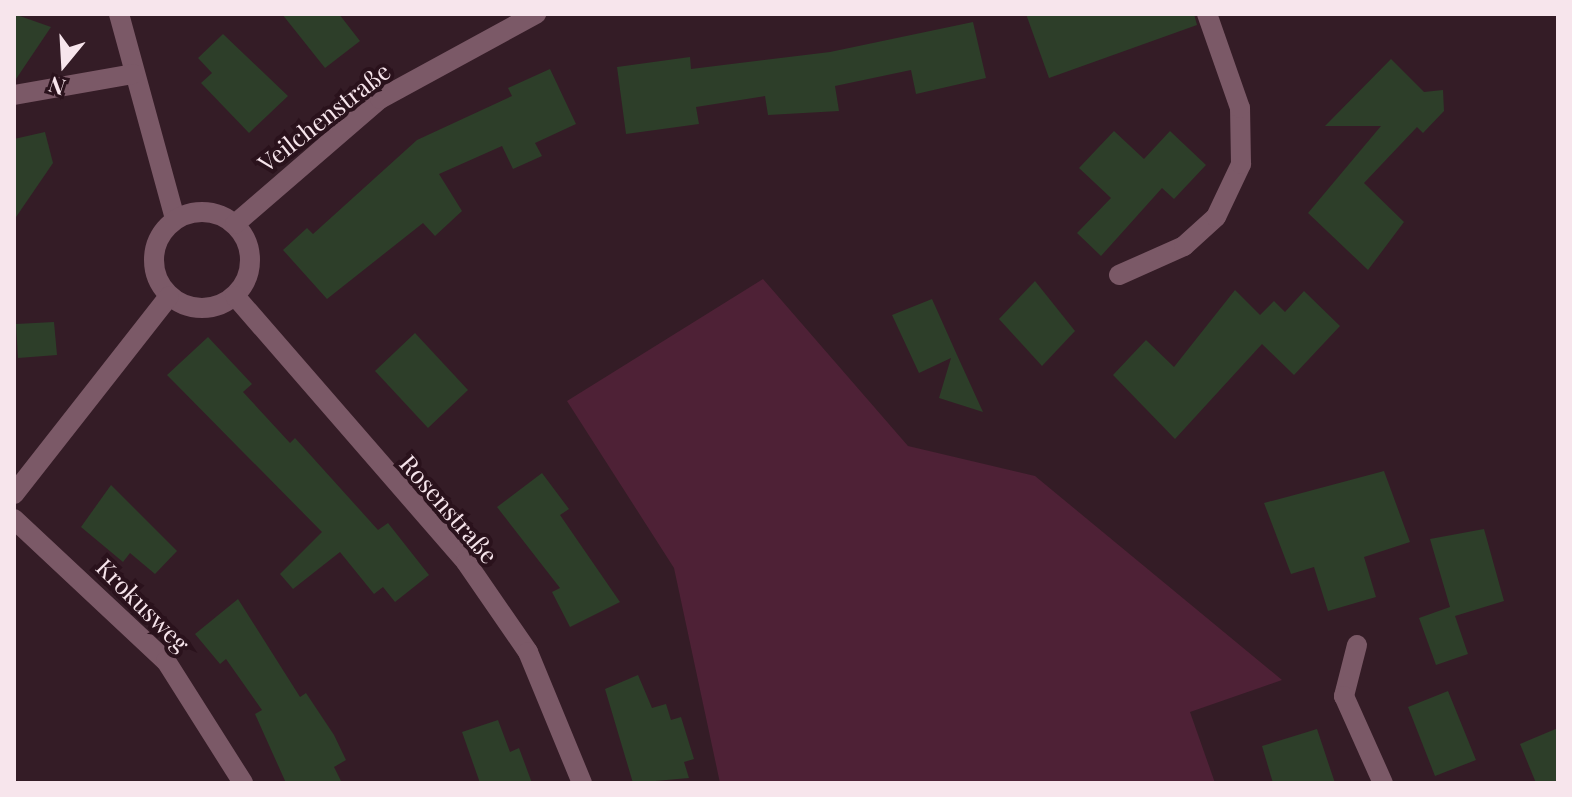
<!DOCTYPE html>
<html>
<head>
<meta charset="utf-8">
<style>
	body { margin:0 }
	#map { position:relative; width:1572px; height:797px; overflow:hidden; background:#341c26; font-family:"Playfair Display",serif }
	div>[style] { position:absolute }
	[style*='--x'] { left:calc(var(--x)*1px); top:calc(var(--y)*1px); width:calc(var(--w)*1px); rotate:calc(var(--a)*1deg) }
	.green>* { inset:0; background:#4e2136 }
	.building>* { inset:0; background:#2d3e29 }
	.minor>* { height:20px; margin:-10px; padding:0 10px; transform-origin:10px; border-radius:10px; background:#7b5967 }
	.minor>.ring { margin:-10px; padding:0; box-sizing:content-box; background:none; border:20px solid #7b5967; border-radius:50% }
	span { translate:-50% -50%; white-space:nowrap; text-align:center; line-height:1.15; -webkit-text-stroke:8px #2a121c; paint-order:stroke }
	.street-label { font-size:24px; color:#f7e5ec }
	.frame { position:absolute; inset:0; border:16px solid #f7e5ec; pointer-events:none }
	.north { position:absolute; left:24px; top:24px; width:80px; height:80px; -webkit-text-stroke:6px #2a121c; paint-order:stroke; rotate:198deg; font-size:22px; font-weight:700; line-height:32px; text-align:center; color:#f7e5ec }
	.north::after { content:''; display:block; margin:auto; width:28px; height:36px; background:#f7e5ec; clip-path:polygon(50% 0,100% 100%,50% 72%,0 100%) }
</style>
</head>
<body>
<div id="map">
	<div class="green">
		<i style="clip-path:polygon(763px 279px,908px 446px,1035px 476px,1282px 680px,1190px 712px,1215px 783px,720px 783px,674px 568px,567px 401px)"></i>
	</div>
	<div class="building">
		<i style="clip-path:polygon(14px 14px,51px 27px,14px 82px)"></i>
		<i style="clip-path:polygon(282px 14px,339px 14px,360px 41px,325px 68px)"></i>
		<i style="clip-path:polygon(1026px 14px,1194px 14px,1197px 25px,1049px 78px)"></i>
		<i style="clip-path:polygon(973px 22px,986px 78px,916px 94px,911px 70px,835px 86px,839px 111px,768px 115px,765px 96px,696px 107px,699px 124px,626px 134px,617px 67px,690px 57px,691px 69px,830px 52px)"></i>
		<i style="clip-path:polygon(223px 34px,288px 96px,249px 133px,201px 83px,212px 73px,198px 58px)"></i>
		<i style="clip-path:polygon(1391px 59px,1424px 92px,1443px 90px,1444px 111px,1423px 133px,1417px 127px,1364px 183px,1404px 222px,1368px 270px,1308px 213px,1381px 126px,1325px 126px)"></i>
		<i style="clip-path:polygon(550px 69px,576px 124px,535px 143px,542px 156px,513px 169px,502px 146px,439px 174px,462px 211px,435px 236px,423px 223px,327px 299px,283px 250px,307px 228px,313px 234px,417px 140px,512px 96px,508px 88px)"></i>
		<i style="clip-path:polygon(1114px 131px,1144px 159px,1170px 131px,1206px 165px,1174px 199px,1162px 188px,1101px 256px,1077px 233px,1111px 198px,1079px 168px)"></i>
		<i style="clip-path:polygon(45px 132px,53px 163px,14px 220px,14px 139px)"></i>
		<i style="clip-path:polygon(1035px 281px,1075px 331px,1042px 366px,999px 319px)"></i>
		<i style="clip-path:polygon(1235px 290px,1260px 315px,1274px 301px,1285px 312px,1304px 291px,1340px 326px,1294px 375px,1262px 344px,1175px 439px,1113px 375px,1146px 340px,1174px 367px)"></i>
		<i style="clip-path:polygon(932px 299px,957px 355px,983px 412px,939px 398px,951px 358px,919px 373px,892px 315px)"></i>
		<i style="clip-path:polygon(54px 322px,57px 355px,18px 358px,16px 324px)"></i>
		<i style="clip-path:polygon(415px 333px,468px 390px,428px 428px,375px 371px)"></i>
		<i style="clip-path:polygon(208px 337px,252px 384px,243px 392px,290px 443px,295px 438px,378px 530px,388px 523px,429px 575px,395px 602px,383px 587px,374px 594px,340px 552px,293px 589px,280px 574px,322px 532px,167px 375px)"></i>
		<i style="clip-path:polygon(1384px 471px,1410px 542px,1364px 557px,1376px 597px,1328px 611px,1314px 567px,1291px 574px,1264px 503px)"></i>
		<i style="clip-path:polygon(542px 473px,569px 509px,560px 515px,620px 602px,570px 627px,552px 592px,560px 588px,497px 507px)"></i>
		<i style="clip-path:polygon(111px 485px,177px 551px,155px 574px,130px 553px,123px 562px,81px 527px)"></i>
		<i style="clip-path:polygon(1484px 529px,1504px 601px,1455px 616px,1468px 654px,1436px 665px,1419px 618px,1450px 607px,1430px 539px)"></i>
		<i style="clip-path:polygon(238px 599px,300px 697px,306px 693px,334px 735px,346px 760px,334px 767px,342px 783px,286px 783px,255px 714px,262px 710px,226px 659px,220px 664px,195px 634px)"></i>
		<i style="clip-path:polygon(638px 675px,652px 708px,666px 704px,671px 720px,681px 717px,694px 759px,684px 762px,689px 778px,633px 783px,605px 689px)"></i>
		<i style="clip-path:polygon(1448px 691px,1476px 760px,1435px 776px,1408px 707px)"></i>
		<i style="clip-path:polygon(498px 720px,510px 752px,519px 748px,532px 783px,480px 783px,462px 732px)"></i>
		<i style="clip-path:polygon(1558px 728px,1558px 783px,1536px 783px,1520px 744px)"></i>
		<i style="clip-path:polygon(1317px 729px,1335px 783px,1273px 783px,1262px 746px)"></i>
	</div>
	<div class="minor">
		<i style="--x:119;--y:14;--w:213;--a:74.7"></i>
		<i style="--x:14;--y:95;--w:121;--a:-10"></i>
		<i class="ring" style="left:154px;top:212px;width:76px;height:76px"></i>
		<i style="--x:235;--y:224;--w:191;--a:-40.8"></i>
		<i style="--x:380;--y:99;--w:178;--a:-28.6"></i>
		<i style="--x:1119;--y:275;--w:71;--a:-24"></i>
		<i style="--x:1184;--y:246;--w:43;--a:-42.2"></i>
		<i style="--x:1216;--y:217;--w:59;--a:-64.7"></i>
		<i style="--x:1241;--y:164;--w:56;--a:-91"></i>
		<i style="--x:1240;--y:108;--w:100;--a:-109.3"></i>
		<i style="--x:235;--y:296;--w:352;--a:49"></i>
		<i style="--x:466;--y:562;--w:109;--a:55.4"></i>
		<i style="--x:528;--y:652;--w:142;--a:67.6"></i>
		<i style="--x:14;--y:494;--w:251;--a:-51.9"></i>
		<i style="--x:14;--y:519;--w:208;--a:43.1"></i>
		<i style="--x:166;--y:661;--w:144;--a:57.7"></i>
		<i style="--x:1357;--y:645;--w:53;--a:104.3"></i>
		<i style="--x:1344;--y:696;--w:95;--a:65.9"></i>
	</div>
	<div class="street-label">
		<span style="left:324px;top:117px;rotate:-38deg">Veilchenstraße</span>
		<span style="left:449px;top:509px;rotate:49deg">Rosenstraße</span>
		<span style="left:143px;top:605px;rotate:45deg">Krokusweg</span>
	</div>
	<div class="frame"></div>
	<div class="north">N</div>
</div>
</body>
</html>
